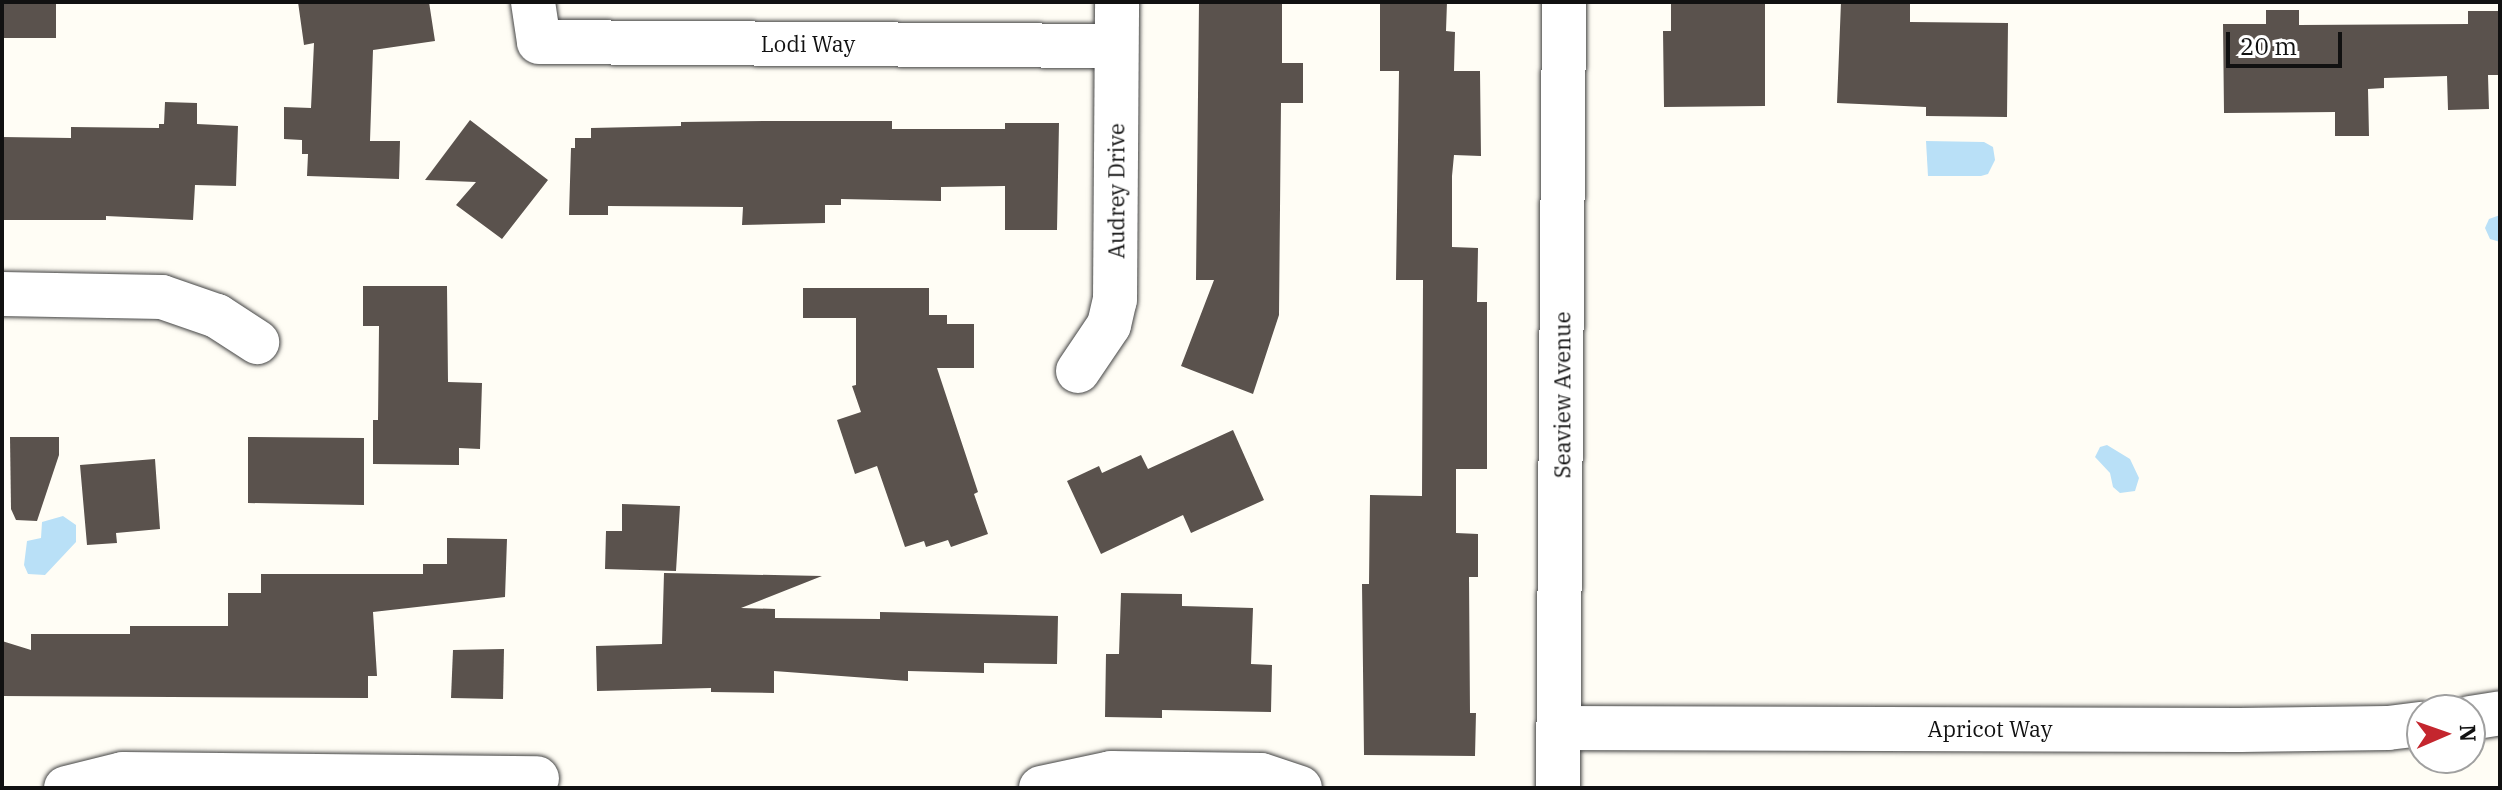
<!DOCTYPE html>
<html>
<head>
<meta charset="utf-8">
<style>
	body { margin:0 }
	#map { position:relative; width:2502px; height:790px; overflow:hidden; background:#fffdf5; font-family:"IBM Plex Serif",serif }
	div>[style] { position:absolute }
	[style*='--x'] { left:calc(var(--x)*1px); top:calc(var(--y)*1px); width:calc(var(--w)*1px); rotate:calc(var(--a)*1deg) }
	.water>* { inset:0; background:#b9e0f7 }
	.building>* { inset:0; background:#5a524d }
	.roads { filter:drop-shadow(0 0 2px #444) drop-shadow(0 0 2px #444) }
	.minor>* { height:44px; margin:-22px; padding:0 22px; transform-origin:22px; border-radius:22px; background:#fff }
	span { translate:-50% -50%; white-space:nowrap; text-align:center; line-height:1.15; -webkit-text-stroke:8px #fff; paint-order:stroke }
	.street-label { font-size:22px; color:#111 }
	.frame { position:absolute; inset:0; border:4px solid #111; pointer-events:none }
	.north { position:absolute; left:2406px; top:694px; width:80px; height:80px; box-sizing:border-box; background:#fff; border:2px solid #a0a0a0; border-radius:50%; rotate:88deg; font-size:22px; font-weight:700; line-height:32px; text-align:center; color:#111 }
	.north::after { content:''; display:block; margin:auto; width:28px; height:36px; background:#c4262e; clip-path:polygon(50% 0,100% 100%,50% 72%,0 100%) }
	.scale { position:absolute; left:2226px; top:32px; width:116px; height:36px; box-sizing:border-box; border:4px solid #111; border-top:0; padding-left:10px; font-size:24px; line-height:28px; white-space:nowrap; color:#111; -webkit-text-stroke:6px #fff; paint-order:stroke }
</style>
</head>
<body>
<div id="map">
	<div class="water">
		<i style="clip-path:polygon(1926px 141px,1984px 142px,1993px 147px,1995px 160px,1988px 174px,1981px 176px,1928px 176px)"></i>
		<i style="clip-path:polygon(2500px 215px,2500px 242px,2490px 239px,2485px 228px,2489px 219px)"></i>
		<i style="clip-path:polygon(2107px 445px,2130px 459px,2139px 478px,2135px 491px,2120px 493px,2113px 487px,2110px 473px,2095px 457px,2100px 447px)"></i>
		<i style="clip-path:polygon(63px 516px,76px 525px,76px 542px,45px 575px,28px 574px,24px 565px,27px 541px,41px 538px,42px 522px)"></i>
	</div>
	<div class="building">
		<i style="clip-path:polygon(2px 2px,56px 2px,56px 38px,2px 38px)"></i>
		<i style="clip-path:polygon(298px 2px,429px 2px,435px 41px,373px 50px,370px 141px,400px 141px,399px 179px,307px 176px,308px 154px,302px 154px,302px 140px,284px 139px,284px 107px,311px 108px,314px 43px,304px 45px)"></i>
		<i style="clip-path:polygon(1199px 2px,1282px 2px,1282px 63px,1303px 63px,1303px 103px,1281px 103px,1279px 315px,1253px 394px,1181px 366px,1214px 280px,1196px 280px)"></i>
		<i style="clip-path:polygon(1380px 2px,1447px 2px,1446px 31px,1455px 32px,1454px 71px,1480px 71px,1481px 156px,1454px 155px,1452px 176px,1452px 247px,1478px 248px,1477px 302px,1487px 302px,1487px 469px,1456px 469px,1456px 533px,1478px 534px,1478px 577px,1469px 577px,1470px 713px,1476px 713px,1475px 756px,1364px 755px,1362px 584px,1369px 584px,1370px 495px,1422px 496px,1423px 280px,1396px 280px,1399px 71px,1380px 71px)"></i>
		<i style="clip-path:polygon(1671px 2px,1765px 2px,1765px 106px,1664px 107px,1663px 31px,1671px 31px)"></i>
		<i style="clip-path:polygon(1841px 2px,1910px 2px,1910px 22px,2008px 23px,2007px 117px,1926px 116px,1926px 107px,1837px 103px)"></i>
		<i style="clip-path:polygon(2266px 10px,2299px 10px,2299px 25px,2468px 24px,2468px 11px,2500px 11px,2500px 75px,2488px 75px,2489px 109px,2448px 110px,2447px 76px,2384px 78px,2384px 88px,2368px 89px,2369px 136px,2335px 136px,2335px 112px,2224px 113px,2223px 24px,2266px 24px)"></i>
		<i style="clip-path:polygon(165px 102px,197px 103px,197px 124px,238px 126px,236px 186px,195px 185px,193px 220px,106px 216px,106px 220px,2px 220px,2px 137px,71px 138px,71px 127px,159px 128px,159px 124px,164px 124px)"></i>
		<i style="clip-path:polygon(470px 120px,548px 180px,502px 239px,456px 205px,476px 182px,425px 180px)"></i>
		<i style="clip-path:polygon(769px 121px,892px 121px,892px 129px,1005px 129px,1005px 123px,1059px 123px,1057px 230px,1005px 230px,1005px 186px,941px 187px,941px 201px,841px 199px,841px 205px,825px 205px,825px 223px,742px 225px,743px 207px,608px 206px,608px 215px,569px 215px,571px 148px,575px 148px,575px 138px,591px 138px,591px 128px,681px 126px,681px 122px)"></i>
		<i style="clip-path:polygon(363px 286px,447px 286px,448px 382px,482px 383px,480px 449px,459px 448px,459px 465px,373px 464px,373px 420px,378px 420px,379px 326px,363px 326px)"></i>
		<i style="clip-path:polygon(803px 288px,929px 288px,929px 315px,947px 315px,947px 324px,974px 324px,974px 368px,937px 368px,978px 492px,974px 494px,988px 534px,951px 547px,948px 540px,926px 547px,924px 541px,905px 547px,877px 466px,855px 474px,837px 420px,861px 412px,852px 386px,856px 385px,856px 318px,803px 318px)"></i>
		<i style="clip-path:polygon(1233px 430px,1264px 500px,1191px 533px,1183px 515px,1101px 554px,1067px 481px,1099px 466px,1102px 473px,1141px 455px,1148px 469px)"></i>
		<i style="clip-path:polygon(10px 437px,59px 437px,59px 455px,37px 521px,16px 520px,11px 509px)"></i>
		<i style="clip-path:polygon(248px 437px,364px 438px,364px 505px,248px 503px)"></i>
		<i style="clip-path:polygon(155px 459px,160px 529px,116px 533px,117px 543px,87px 545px,80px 465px)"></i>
		<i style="clip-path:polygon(622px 504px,680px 506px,676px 571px,605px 569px,606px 531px,622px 531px)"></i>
		<i style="clip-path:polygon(447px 538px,507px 539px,505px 597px,373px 612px,377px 676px,368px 676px,368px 698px,2px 696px,2px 641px,31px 650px,31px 634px,130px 634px,130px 626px,228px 626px,228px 593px,261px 593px,261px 574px,423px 574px,423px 564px,447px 564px)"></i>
		<i style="clip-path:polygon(664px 573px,822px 576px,741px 608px,775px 609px,775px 618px,880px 619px,880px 612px,1058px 616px,1057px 664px,984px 663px,984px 673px,908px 671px,908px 681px,774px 671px,774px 693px,711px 692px,711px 688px,597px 691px,596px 646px,662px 644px)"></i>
		<i style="clip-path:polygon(1121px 593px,1182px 594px,1182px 606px,1253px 608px,1251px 664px,1272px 665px,1271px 712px,1162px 710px,1162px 718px,1105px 717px,1106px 654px,1119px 654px)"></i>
		<i style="clip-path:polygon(504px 649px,503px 699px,451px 698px,453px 650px)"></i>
	</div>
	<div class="roads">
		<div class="minor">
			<i style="--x:533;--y:2;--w:40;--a:81.5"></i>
			<i style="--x:539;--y:42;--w:577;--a:0.4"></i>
			<i style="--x:2;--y:294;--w:160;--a:1.1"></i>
			<i style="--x:162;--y:297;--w:58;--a:19.1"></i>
			<i style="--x:217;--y:316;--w:48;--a:33"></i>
			<i style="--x:1078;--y:371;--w:55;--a:-56"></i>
			<i style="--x:1109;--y:325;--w:26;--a:-77"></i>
			<i style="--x:1115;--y:300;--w:298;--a:-89.6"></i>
			<i style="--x:2470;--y:718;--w:30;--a:-9"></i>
			<i style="--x:1558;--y:728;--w:682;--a:0.17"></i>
			<i style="--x:2240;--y:730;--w:148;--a:-0.8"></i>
			<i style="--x:2388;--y:728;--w:34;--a:-7"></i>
			<i style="--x:66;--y:788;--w:59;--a:-13.8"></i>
			<i style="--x:123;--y:774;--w:414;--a:0.6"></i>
			<i style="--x:1041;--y:788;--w:72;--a:-12.1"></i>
			<i style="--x:1111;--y:773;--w:150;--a:0.8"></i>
			<i style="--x:1261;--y:775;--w:41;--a:18.4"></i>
			<i style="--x:1558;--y:788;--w:786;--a:-89.56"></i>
		</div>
	</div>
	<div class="street-label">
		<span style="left:808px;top:44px">Lodi Way</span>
		<span style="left:1116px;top:191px;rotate:-90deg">Audrey Drive</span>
		<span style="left:1562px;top:395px;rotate:-90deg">Seaview Avenue</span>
		<span style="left:1990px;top:729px">Apricot Way</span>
	</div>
	<div class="frame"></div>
	<div class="north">N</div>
	<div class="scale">20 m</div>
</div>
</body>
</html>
